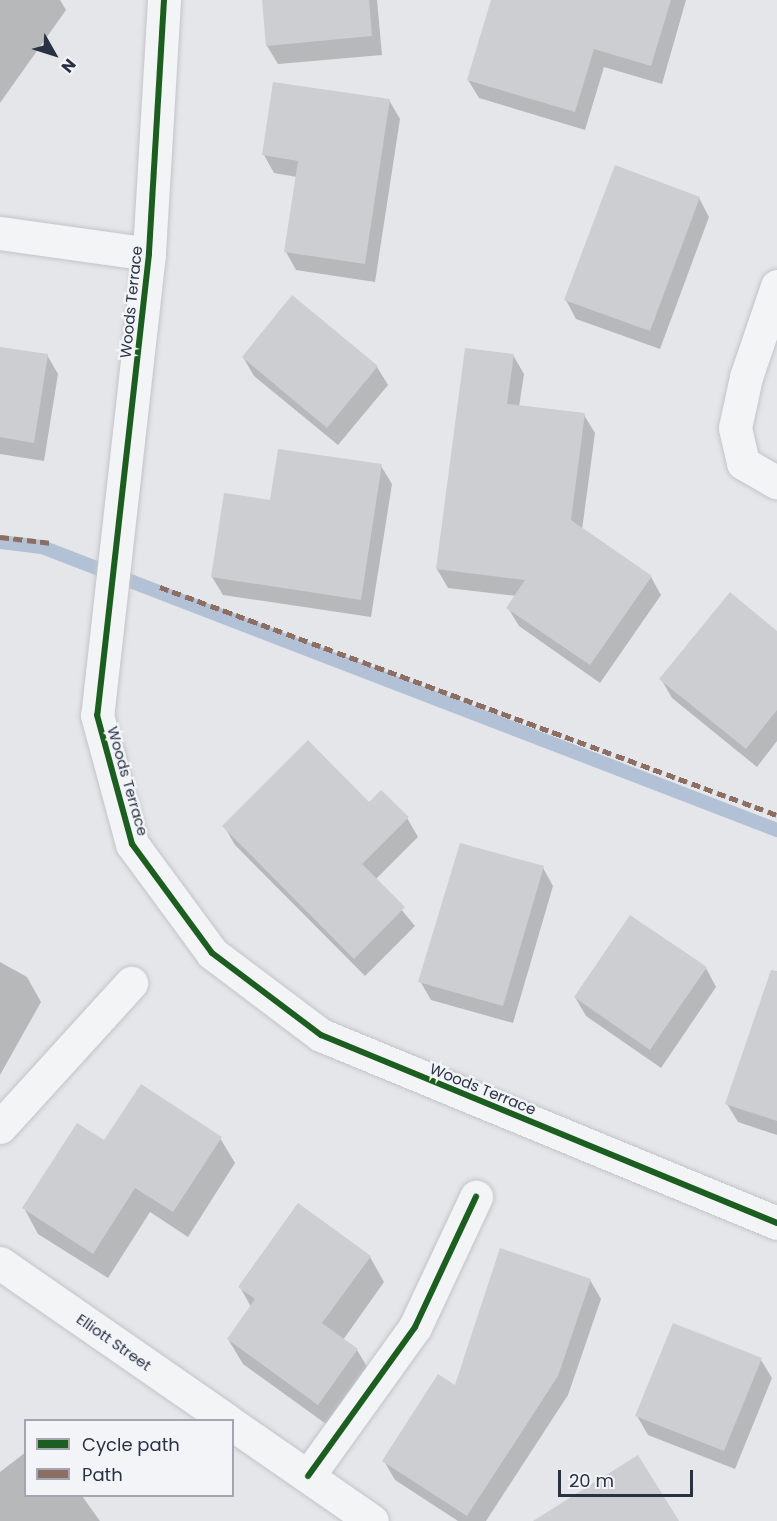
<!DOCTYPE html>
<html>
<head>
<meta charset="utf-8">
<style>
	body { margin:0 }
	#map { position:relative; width:777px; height:1521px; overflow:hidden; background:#e4e6e9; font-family:Poppins,sans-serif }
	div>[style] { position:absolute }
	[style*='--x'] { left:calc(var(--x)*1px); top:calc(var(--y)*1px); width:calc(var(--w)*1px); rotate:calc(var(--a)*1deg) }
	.shadow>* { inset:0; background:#0003 }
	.stream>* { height:14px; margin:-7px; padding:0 7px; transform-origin:7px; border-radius:7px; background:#b2c1d5 }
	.building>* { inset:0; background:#ccced2 }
	.roads { filter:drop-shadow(0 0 2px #c2c4c7) drop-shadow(0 0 2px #c2c4c7) }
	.street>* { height:33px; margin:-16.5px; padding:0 16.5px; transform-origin:16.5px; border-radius:16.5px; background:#f3f4f6 }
	.quiet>* { height:4.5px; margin-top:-2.25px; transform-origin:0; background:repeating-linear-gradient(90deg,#8d6e63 0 9px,transparent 0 13.5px) }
	.cycleway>* { height:6px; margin:-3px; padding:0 3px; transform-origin:3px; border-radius:3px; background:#1b5e20 }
	span { translate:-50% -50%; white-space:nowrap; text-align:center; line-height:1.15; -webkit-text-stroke:5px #f2f4f8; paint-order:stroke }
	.street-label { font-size:15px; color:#293244 }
	.legend { position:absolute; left:24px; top:1419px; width:210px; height:78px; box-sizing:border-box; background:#f2f4f8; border:2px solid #a2a6b0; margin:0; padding:8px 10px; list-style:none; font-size:18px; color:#293244 }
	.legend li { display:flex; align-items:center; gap:12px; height:30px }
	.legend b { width:30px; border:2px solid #a2a6b0 }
	.north { position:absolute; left:24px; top:24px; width:60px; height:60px; -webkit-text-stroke:4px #f2f4f8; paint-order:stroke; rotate:129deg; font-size:16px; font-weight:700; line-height:24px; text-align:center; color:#293244 }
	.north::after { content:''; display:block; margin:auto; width:21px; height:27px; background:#293244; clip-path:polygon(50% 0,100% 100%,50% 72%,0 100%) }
	.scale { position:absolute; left:558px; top:1470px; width:135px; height:27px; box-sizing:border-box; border:3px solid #293244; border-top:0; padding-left:8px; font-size:18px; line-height:21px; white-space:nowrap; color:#293244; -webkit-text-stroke:4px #f2f4f8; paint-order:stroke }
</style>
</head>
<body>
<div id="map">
	<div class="shadow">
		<i style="clip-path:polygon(0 0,60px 0,66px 10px,0 103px)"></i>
		<i style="clip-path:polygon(263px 0,377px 0,382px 55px,278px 64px,267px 46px)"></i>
		<i style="clip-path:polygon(492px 0,686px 0,662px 84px,604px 67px,585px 130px,479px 98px,468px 80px)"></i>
		<i style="clip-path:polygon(389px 100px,400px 119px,375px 282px,296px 270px,286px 252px,297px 177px,274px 173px,264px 155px)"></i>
		<i style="clip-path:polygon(699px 198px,709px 217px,660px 349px,576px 319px,566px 300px)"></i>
		<i style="clip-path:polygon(0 348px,47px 355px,58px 374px,44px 461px,0 454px)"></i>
		<i style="clip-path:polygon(513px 355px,524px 374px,519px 407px,584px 415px,595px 433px,582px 530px,651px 577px,661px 595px,600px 683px,519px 626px,508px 608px,516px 596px,448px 588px,437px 569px)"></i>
		<i style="clip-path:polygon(243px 357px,377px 367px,388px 385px,338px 445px,254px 376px)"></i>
		<i style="clip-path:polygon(381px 466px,392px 484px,371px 617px,223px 595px,212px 577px,271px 501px)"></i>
		<i style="clip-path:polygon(777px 633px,777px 741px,757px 767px,672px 698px,661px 679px)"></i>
		<i style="clip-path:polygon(369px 804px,407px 818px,418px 837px,376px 879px,415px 926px,365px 976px,235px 845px,224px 826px)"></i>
		<i style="clip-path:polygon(543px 868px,553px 886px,513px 1023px,431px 1000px,420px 981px)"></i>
		<i style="clip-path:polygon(0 962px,27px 977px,41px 1002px,0 1075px)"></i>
		<i style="clip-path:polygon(706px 968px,716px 987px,661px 1068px,586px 1016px,575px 997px)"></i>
		<i style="clip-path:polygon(777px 1005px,777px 1135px,738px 1122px,727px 1104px)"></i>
		<i style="clip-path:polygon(220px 1138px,235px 1163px,188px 1237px,150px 1212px,108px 1278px,38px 1234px,24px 1208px,104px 1143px)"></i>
		<i style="clip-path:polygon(370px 1257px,384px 1282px,343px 1340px,357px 1350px,372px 1375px,333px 1429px,243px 1364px,228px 1339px,251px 1307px,240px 1287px)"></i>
		<i style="clip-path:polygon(590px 1280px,601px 1299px,568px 1395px,486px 1521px,458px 1521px,395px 1480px,384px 1461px,456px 1387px)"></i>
		<i style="clip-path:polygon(761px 1360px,772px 1378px,735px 1469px,648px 1435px,637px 1416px)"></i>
		<i style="clip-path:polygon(26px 1452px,26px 1496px,82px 1496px,100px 1521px,0 1521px,0 1472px)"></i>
	</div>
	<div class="stream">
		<i style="--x:0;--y:542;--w:42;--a:6.8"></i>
		<i style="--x:42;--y:547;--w:788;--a:21.06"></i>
	</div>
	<div class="building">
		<i style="clip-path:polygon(262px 0,369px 0,372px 36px,266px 46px)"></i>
		<i style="clip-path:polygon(491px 0,671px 0,651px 66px,594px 49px,575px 112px,467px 80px)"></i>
		<i style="clip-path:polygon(273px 82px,390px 99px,365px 264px,284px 252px,298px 161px,262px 155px)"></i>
		<i style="clip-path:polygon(615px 165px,700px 197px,650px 331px,564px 300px)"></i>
		<i style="clip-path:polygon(292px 295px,378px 366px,327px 428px,242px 357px)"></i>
		<i style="clip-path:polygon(0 347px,48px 354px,34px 443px,0 437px)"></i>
		<i style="clip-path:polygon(465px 348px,514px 354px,507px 404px,585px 413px,571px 520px,652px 576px,590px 665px,506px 608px,525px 580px,436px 569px)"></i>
		<i style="clip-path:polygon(278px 449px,382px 464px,361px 600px,211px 577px,224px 493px,270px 500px)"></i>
		<i style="clip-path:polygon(730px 592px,777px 631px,777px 710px,746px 749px,659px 679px)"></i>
		<i style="clip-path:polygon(308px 740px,369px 802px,381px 790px,409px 817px,362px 864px,405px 907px,354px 959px,222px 826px)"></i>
		<i style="clip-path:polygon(460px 843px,544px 866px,503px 1006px,418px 982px)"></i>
		<i style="clip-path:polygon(630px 915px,707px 967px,650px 1050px,574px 997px)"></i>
		<i style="clip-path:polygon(771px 970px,777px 971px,777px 1121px,725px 1104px)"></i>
		<i style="clip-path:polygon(141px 1084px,222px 1137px,173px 1212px,135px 1188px,93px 1254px,22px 1208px,77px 1123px,104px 1140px)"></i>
		<i style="clip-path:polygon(298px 1203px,371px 1256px,322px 1323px,358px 1349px,318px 1405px,227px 1339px,255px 1299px,238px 1287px)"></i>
		<i style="clip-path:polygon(500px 1248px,591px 1279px,558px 1376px,467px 1516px,382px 1461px,438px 1374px,455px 1385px)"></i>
		<i style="clip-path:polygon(673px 1323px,762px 1358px,724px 1451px,635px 1416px)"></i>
		<i style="clip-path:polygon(638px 1455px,679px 1521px,533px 1521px)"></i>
	</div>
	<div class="roads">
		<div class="street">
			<i style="--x:164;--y:0;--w:254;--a:93.4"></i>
			<i style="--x:149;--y:254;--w:464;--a:96.4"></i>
			<i style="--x:97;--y:715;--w:134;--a:74.8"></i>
			<i style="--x:132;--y:844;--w:135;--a:53.7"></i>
			<i style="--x:212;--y:953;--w:136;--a:37"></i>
			<i style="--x:321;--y:1035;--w:493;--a:22.4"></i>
			<i style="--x:0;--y:233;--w:150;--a:8"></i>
			<i style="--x:777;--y:286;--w:96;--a:108.8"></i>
			<i style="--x:746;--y:377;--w:52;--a:102.2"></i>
			<i style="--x:735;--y:428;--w:36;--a:77"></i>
			<i style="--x:743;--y:463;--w:39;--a:30"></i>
			<i style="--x:0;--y:1127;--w:195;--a:-47.7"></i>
			<i style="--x:0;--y:1263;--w:276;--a:34.7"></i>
			<i style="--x:232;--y:1424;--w:170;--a:34.7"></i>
			<i style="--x:308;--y:1476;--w:183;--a:-54.3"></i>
			<i style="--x:415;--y:1327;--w:144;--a:-64.9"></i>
		</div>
	</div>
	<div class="quiet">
		<i style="--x:0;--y:537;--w:52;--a:6.6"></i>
		<i style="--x:160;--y:587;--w:658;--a:20.28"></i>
	</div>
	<div class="cycleway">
		<i style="--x:164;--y:0;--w:254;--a:93.4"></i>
		<i style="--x:149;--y:254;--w:464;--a:96.4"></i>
		<i style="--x:97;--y:715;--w:134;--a:74.8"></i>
		<i style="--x:132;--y:844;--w:135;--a:53.7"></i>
		<i style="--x:212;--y:953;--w:136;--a:37"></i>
		<i style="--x:321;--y:1035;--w:493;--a:22.4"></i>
		<i style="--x:308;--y:1476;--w:183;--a:-54.3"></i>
		<i style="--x:415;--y:1327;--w:144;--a:-64.9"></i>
	</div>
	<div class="street-label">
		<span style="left:131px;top:302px;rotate:-84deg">Woods Terrace</span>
		<span style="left:128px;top:781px;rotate:74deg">Woods Terrace</span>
		<span style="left:483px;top:1089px;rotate:22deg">Woods Terrace</span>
		<span style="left:114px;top:1342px;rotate:35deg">Elliott Street</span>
	</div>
	<ul class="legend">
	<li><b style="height:8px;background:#1b5e20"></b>Cycle path</li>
	<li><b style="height:8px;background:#8d6e63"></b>Path</li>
	</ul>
	<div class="north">N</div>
	<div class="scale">20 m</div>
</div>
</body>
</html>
